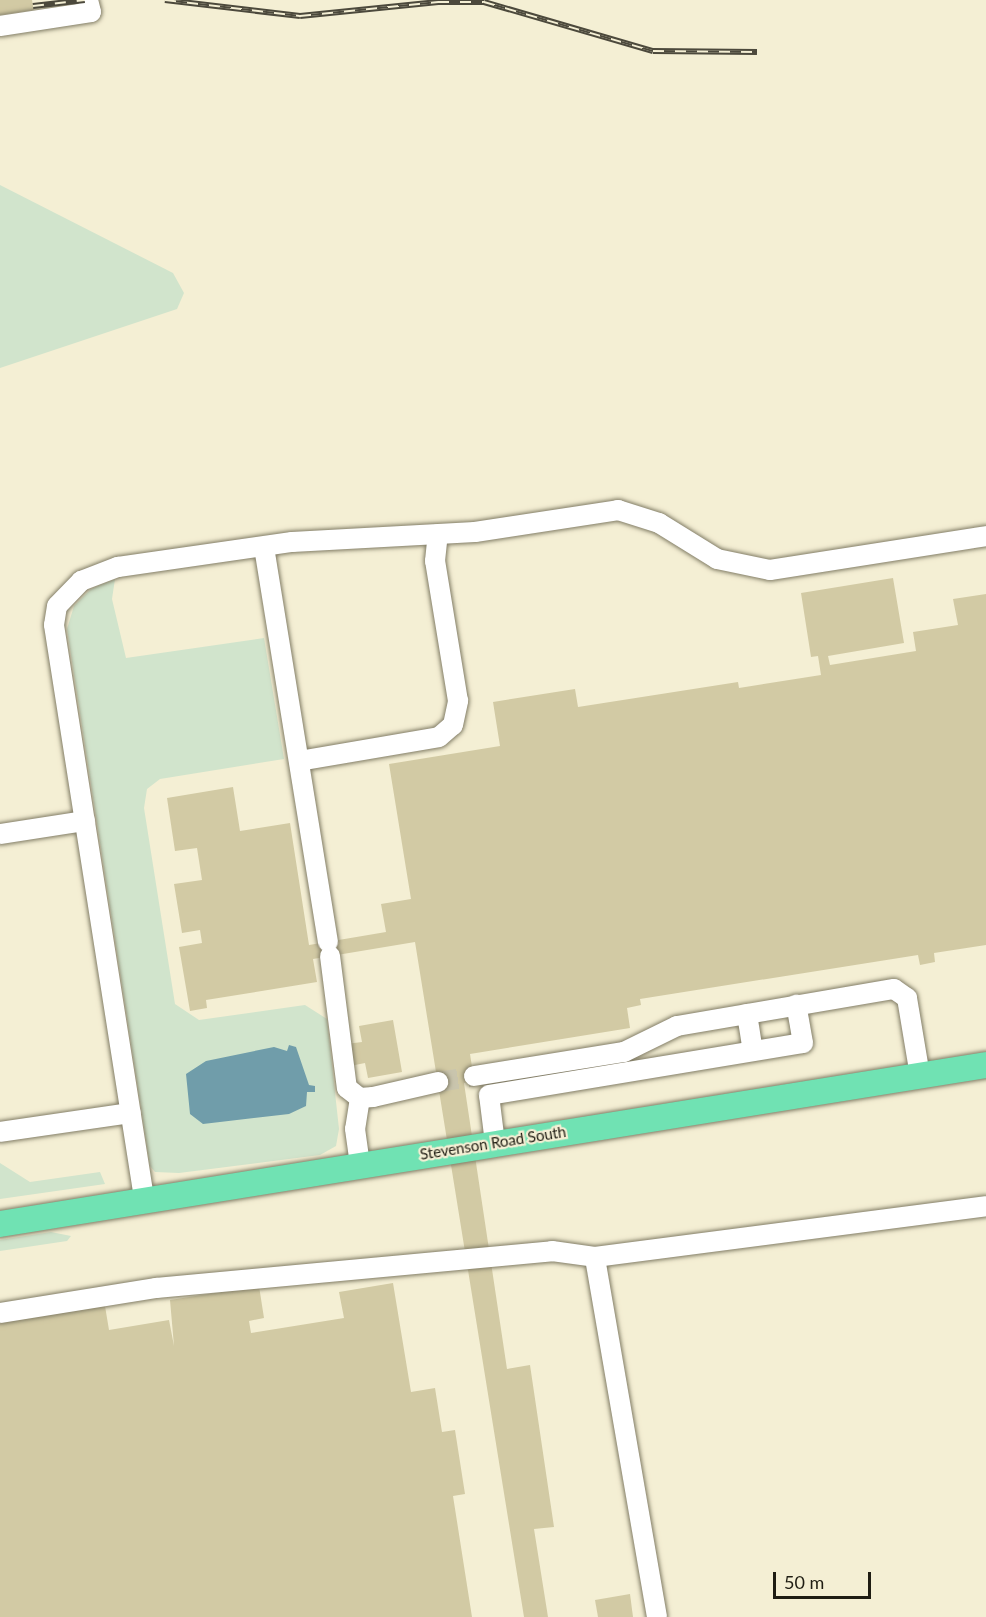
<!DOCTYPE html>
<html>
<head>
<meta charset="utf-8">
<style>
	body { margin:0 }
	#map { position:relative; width:986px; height:1617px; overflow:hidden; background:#f4efd4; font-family:Lato,sans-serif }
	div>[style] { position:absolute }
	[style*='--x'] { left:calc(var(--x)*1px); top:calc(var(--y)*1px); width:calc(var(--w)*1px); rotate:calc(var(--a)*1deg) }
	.green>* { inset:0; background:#d1e4cc }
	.water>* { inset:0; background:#709daa }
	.building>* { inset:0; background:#d2caa4 }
	.minor-tunnel>* { height:20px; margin-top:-10px; transform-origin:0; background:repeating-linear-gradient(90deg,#c9c5ad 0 20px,transparent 0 30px) }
	.roads { filter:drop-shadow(0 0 2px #827d66) drop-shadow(0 0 2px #827d66) }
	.minor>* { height:20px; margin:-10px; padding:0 10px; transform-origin:10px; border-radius:10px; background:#fff }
	.major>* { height:26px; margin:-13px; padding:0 13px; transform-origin:13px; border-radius:13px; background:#70e2b3 }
	.rail>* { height:6px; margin-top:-3px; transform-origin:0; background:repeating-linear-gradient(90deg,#f4efd4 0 11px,#4c493c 0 22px); box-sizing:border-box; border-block:2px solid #4c493c }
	span { translate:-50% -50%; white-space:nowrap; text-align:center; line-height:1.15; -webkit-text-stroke:4.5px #f4efd4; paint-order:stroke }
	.street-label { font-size:15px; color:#1f1d13 }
	.scale { position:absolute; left:773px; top:1572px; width:98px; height:27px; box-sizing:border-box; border:3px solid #1f1d13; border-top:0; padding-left:8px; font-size:18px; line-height:21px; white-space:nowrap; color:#1f1d13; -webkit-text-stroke:4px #f4efd4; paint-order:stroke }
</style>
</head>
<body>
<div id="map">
	<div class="green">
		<i style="clip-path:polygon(0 185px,173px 273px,184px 293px,177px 309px,0 368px)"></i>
		<i style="clip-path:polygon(115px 579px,112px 599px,126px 658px,264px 638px,284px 759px,160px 779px,147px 789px,144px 808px,175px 1004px,199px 1020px,305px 1005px,327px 1019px,339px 1129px,336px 1146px,320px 1155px,179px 1173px,155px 1172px,150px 1166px,67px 629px,74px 606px,91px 589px)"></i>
		<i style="clip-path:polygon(0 1163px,30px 1182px,100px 1172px,105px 1184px,0 1199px)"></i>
		<i style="clip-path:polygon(51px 1232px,71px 1236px,67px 1241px,0 1251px,0 1240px)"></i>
	</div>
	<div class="water">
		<i style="clip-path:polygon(289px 1045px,296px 1047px,309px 1085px,315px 1086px,315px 1092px,307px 1092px,306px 1106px,289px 1114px,203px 1124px,190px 1114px,186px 1074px,206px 1061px,274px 1047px,287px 1051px)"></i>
	</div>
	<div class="building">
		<i style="clip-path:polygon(0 0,32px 0,34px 10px,0 15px)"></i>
		<i style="clip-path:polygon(893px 578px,904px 643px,828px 656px,830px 665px,916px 651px,913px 632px,958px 625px,953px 599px,986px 594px,986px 945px,934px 953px,935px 962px,920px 965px,918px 955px,640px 999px,641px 1005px,627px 1008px,630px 1028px,470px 1054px,474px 1080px,464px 1083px,507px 1369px,530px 1365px,554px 1527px,534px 1529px,548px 1617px,524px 1617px,415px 942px,313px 959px,317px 982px,206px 1000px,207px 1008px,190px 1011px,179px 947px,202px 943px,200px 930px,182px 933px,174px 884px,202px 880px,197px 848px,175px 851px,167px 798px,233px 787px,240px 831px,290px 823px,309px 945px,386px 932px,381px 904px,411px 899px,389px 764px,500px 746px,493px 702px,575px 689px,578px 707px,738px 682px,739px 688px,821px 675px,818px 656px,811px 657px,801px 593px)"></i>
		<i style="clip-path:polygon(393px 1020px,402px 1072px,368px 1078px,365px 1063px,350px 1066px,346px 1044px,362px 1042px,359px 1026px)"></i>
		<i style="clip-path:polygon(393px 1283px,411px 1392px,435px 1388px,442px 1432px,455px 1430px,465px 1494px,453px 1496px,472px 1617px,0 1617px,0 1322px,105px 1306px,109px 1330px,169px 1320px,174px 1346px,170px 1300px,259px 1286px,264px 1318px,249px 1321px,251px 1333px,344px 1318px,339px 1292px)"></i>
		<i style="clip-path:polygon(630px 1594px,633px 1617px,598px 1617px,595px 1600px)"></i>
	</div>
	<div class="minor-tunnel">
		<i style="--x:438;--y:1082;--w:36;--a:-9"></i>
	</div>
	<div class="roads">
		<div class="minor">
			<i style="--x:0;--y:26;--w:92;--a:-8.7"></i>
			<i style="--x:91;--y:12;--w:12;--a:-104"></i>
			<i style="--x:264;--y:547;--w:400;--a:80.8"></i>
			<i style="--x:299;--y:761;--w:142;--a:-9.7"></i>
			<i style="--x:439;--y:737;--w:18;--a:-41"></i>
			<i style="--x:453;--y:725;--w:25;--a:-78"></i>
			<i style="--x:458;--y:701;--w:142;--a:-99.3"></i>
			<i style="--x:435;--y:561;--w:27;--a:-84"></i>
			<i style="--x:0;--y:834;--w:86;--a:-8.7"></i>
			<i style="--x:330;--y:956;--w:133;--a:82.7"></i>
			<i style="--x:347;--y:1088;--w:16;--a:38"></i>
			<i style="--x:360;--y:1098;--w:13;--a:-4"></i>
			<i style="--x:373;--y:1097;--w:67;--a:-13"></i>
			<i style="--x:747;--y:1014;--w:37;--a:81"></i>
			<i style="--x:474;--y:1076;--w:152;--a:-9.1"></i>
			<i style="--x:624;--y:1052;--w:59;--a:-26.1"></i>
			<i style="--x:677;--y:1026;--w:220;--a:-9.7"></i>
			<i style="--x:894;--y:989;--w:16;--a:35"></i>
			<i style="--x:907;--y:998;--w:79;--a:80.5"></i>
			<i style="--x:360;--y:1098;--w:31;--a:99"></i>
			<i style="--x:355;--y:1129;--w:35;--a:82"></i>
			<i style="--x:0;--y:1132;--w:132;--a:-8.3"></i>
			<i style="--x:495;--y:1143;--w:48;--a:-97.1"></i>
			<i style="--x:489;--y:1095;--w:318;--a:-9.4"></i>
			<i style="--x:803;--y:1043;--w:39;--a:-100"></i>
			<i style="--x:144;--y:1198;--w:580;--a:-98.93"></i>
			<i style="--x:54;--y:625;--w:19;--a:-81"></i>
			<i style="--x:57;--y:606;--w:35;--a:-46"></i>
			<i style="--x:81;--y:581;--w:40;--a:-21"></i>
			<i style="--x:118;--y:567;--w:176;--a:-8.2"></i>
			<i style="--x:292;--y:542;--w:183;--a:-3.1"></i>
			<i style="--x:475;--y:532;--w:145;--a:-8.7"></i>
			<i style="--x:618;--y:510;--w:43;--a:17.6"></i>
			<i style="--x:659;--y:523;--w:68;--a:31.8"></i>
			<i style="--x:717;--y:559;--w:54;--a:11.7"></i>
			<i style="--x:770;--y:570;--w:219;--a:-8.9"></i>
			<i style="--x:0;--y:1313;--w:158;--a:-9.1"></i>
			<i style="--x:156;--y:1288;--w:398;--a:-5.3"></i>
			<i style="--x:552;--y:1251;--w:43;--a:7.9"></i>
			<i style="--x:657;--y:1617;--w:365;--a:-99.8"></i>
			<i style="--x:595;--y:1257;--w:394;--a:-7.4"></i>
		</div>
		<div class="major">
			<i style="--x:0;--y:1224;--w:999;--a:-9.16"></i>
		</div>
	</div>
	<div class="rail">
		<i style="--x:165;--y:0;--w:136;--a:6.8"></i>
		<i style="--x:300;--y:16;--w:139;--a:-5.8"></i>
		<i style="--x:438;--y:2;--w:46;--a:0"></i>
		<i style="--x:484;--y:2;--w:176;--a:16.2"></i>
		<i style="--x:653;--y:51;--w:104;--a:0.6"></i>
		<i style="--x:33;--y:6;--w:52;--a:-6.6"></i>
	</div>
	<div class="street-label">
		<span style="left:493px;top:1143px;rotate:-9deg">Stevenson Road South</span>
	</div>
	<div class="scale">50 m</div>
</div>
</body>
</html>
